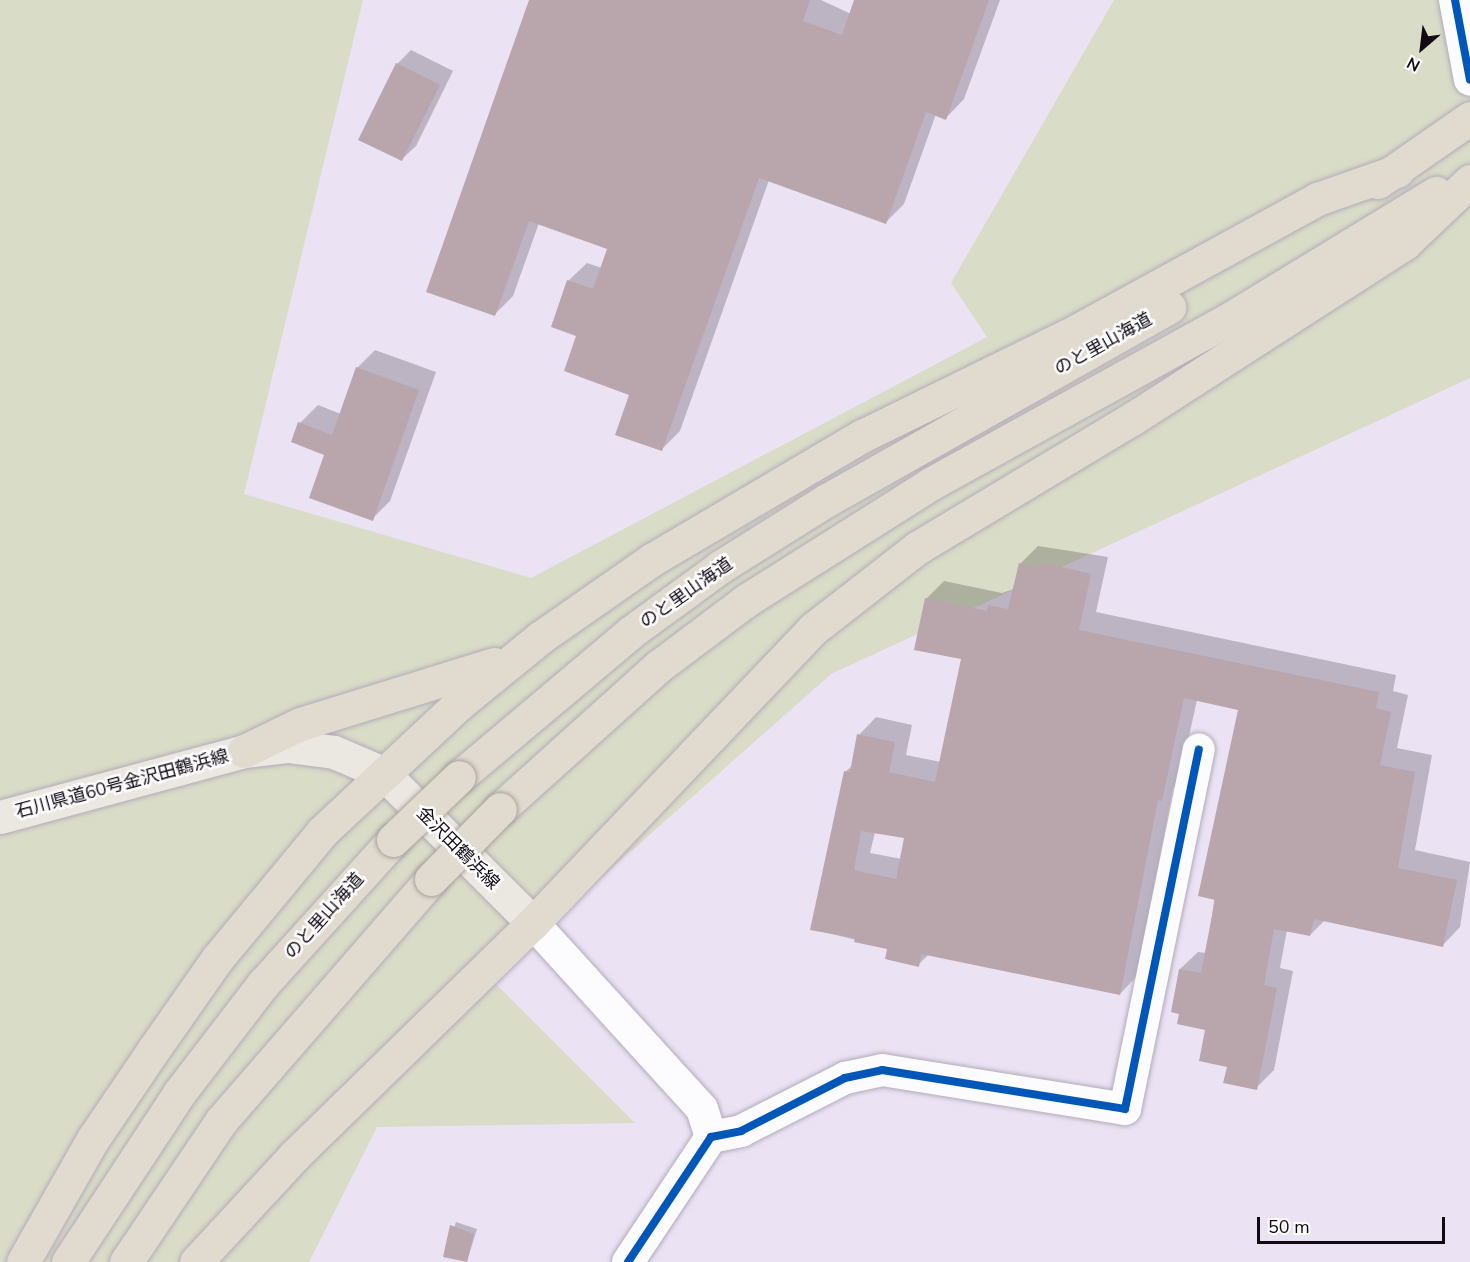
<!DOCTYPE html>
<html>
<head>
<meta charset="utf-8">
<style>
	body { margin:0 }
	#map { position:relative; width:1470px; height:1262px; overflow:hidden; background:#ebe2f4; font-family:"Nunito Sans","Noto Sans JP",sans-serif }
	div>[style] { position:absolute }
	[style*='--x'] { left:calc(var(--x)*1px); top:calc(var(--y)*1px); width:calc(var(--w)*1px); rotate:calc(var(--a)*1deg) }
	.green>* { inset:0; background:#d9dcc7 }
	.shadow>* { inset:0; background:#0003 }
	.building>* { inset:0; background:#b9a5ac }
	.roads { filter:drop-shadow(0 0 2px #b2abb9) drop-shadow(0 0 2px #b2abb9) }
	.minor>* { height:32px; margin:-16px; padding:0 16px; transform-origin:16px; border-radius:16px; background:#fcfbfd }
	.major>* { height:33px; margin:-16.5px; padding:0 16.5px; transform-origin:16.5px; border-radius:16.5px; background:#ebe7e1 }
	.highway>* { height:33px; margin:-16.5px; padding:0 16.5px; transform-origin:16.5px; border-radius:16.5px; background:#e0dacf }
	.bridges { filter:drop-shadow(0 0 2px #aba29b) drop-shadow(0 0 2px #aba29b) }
	.highway-bridge>* { height:33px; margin:-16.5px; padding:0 16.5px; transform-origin:16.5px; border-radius:16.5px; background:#e0dacf }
	.cycleway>* { height:8px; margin:-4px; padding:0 4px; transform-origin:4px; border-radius:4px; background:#0057b8 }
	span { translate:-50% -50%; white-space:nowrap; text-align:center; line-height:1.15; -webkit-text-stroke:5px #fff; paint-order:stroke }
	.street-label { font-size:18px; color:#100914 }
	.north { position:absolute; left:1392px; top:18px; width:60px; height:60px; -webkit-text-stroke:4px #fff; paint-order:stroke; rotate:208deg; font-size:16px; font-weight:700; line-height:24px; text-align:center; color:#100914 }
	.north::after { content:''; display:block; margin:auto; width:21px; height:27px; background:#100914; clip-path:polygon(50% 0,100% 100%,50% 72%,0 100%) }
	.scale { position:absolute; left:1257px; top:1217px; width:188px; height:27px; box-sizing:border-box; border:3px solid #100914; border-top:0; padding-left:8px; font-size:18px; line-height:21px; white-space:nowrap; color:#100914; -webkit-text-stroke:4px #fff; paint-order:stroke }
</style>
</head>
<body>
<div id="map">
	<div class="green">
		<i style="clip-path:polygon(0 0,363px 0,244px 494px,531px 578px,987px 337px,951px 283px,1114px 0,1470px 0,1470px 378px,831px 674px,489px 977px,635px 1123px,377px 1127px,309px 1262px,0 1262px)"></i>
	</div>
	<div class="shadow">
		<i style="clip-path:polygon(531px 0,821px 0,851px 14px,856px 0,1000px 0,964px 99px,946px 118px,936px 114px,904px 204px,886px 222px,769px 180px,680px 431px,661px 450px,631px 394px,578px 335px,568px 281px,587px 263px,602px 268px,609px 248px,539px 223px,513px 296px,495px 314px)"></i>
		<i style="clip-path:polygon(411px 50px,453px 71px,416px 146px,402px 159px,397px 64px)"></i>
		<i style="clip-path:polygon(375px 350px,436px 372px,390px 501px,372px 519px,300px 423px,318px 405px,341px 414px,357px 368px)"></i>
		<i style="clip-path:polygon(evenodd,1038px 546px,1108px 557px,1096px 612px,1396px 675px,1393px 691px,1408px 695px,1397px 748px,1432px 755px,1415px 850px,1470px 862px,1460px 927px,1443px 945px,1325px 920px,1310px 935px,1287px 930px,1280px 968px,1293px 971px,1274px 1070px,1256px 1088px,1228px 1065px,1180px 969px,1198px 952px,1207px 953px,1240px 709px,1197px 700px,1179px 782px,1173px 788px,1137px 976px,1120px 994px,929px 954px,918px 965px,888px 948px,812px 929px,845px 772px,853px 765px,859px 735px,876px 717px,912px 725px,906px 755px,941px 762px,963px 658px,926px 599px,944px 581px,1002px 593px,1014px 589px,1020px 564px,1038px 546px,875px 832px,906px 837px,902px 859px,870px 853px,875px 832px)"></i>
		<i style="clip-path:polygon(456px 1222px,477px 1229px,467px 1261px,444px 1256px)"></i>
	</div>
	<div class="building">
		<i style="clip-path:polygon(529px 0,810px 0,803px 21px,842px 35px,854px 0,989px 0,946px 120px,926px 112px,886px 224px,759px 178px,662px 451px,615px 435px,629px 395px,564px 371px,576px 336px,551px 327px,567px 280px,593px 289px,607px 249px,529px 221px,495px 316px,426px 292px)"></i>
		<i style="clip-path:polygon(396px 63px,440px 85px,402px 161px,358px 140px)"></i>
		<i style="clip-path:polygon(356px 367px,419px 390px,373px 521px,309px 498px,324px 455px,291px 442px,298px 422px,332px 435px)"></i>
		<i style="clip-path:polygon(evenodd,1040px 562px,1091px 574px,1079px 630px,1379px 692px,1376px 708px,1391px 712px,1380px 765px,1415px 772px,1398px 868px,1457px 880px,1443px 947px,1314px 919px,1310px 936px,1274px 929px,1264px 985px,1277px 988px,1257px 1090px,1223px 1083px,1227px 1067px,1199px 1061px,1205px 1030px,1177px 1024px,1179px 1014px,1171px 1012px,1179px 969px,1201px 973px,1215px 900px,1198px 896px,1238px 710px,1184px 698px,1162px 801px,1158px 800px,1120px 995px,921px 954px,919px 967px,885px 959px,887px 949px,854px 942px,855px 938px,810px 930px,844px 771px,850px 772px,857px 734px,895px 742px,889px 772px,935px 782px,961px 659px,914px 650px,925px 598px,987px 611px,988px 605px,1008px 609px,1019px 563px,1039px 568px,1040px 562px,861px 831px,904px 838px,896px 879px,854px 870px,861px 831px)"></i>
		<i style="clip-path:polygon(450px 1225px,474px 1234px,467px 1262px,443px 1257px)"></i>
	</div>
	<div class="roads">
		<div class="minor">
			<i style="--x:1455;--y:0;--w:81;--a:79.4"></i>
			<i style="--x:533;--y:923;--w:251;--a:47.7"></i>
			<i style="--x:702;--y:1109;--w:29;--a:72"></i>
			<i style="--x:628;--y:1262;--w:150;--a:-56.4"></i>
			<i style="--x:711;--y:1137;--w:31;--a:-11"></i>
			<i style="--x:741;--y:1131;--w:117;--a:-27"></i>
			<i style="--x:845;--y:1078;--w:38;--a:-12"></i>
			<i style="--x:882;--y:1070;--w:246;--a:9.1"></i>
			<i style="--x:1125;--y:1109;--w:367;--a:-78.4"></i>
		</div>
		<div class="major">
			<i style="--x:0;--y:817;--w:253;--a:-15.1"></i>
			<i style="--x:244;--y:751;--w:43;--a:-6.6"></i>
			<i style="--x:287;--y:746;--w:47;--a:7.3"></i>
			<i style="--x:334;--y:752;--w:53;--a:23.2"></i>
			<i style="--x:383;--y:773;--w:212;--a:45"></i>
		</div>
		<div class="highway">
			<i style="--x:1378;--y:182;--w:112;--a:-34.8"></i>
			<i style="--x:244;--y:751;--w:62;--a:-25.7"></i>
			<i style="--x:300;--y:724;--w:203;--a:-17.2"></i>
			<i style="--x:459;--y:777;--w:225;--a:-40.1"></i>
			<i style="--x:631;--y:632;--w:110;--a:-36.1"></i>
			<i style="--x:720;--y:567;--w:126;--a:-32.1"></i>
			<i style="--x:827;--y:500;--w:393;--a:-29.4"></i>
			<i style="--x:500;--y:809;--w:214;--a:-42"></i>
			<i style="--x:659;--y:666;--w:110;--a:-36.9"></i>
			<i style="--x:747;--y:600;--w:219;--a:-32.3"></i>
			<i style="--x:932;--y:483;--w:336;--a:-28.9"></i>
			<i style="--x:1226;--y:321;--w:246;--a:-31.4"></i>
			<i style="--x:23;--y:1262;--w:142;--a:-60.4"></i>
			<i style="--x:93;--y:1139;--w:109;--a:-55.9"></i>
			<i style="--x:154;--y:1049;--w:110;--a:-55"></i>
			<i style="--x:217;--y:959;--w:165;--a:-50.4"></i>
			<i style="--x:322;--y:832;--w:189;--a:-43.1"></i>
			<i style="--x:460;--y:703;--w:104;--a:-39.2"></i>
			<i style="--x:541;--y:637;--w:136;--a:-34.9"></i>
			<i style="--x:653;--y:559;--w:243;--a:-30.5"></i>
			<i style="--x:862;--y:436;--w:241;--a:-26.1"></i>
			<i style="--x:1078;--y:330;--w:273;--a:-28.7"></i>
			<i style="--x:1317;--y:199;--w:85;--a:-19.3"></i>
			<i style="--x:68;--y:1262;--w:204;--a:-56.6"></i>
			<i style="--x:180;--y:1092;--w:136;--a:-52.5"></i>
			<i style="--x:263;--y:984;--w:194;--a:-47.9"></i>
			<i style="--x:126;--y:1262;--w:170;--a:-56"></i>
			<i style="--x:221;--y:1121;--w:320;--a:-49"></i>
			<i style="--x:196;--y:1262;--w:144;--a:-47.2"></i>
			<i style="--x:294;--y:1156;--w:334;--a:-44.3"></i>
			<i style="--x:533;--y:923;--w:406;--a:-46.4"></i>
			<i style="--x:813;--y:629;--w:132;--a:-37.9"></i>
			<i style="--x:917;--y:548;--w:251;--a:-31"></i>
			<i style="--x:1132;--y:419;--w:325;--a:-32.8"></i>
			<i style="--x:1405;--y:243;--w:90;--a:-43.6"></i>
		</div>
	</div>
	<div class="bridges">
		<div class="highway-bridge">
			<i style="--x:393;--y:840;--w:91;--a:-43.7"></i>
			<i style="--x:431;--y:879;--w:98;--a:-45.4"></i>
		</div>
	</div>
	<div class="cycleway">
		<i style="--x:1455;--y:0;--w:81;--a:79.4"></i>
		<i style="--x:628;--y:1262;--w:150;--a:-56.4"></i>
		<i style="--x:711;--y:1137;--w:31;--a:-11"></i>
		<i style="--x:741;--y:1131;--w:117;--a:-27"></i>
		<i style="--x:845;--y:1078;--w:38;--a:-12"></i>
		<i style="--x:882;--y:1070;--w:246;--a:9.1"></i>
		<i style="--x:1125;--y:1109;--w:367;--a:-78.4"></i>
	</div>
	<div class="street-label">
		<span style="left:1103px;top:344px;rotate:-29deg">のと里山海道</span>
		<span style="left:686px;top:593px;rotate:-35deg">のと里山海道</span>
		<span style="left:122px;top:784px;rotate:-15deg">石川県道60号金沢田鶴浜線</span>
		<span style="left:458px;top:848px;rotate:45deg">金沢田鶴浜線</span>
		<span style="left:324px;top:916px;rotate:-48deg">のと里山海道</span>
	</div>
	<div class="north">N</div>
	<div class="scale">50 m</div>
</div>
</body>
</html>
